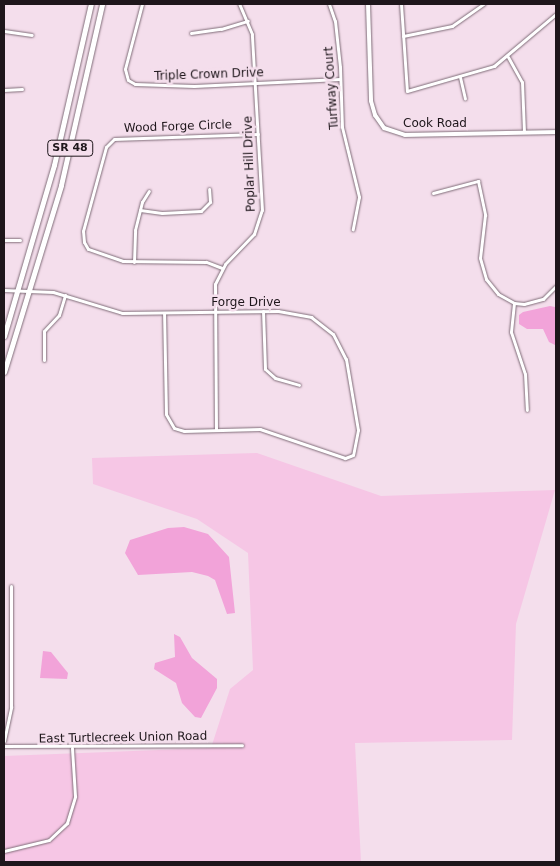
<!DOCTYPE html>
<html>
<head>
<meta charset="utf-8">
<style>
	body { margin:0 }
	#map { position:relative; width:560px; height:866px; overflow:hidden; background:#f4deec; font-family:"DejaVu Sans",sans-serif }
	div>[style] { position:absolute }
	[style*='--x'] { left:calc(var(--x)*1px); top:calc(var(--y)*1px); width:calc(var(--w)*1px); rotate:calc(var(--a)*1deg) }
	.green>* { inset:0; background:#f6c6e5 }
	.water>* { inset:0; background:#f2a3d9 }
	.roads { filter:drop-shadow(0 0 1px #806d79) drop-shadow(0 0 1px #806d79) }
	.minor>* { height:3px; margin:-1.5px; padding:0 1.5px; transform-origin:1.5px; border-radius:1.5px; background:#fff }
	.tertiary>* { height:4px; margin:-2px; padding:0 2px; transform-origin:2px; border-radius:2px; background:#fff }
	.trunk>* { height:5px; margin:-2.5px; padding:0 2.5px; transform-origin:2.5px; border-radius:2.5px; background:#fff }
	span { translate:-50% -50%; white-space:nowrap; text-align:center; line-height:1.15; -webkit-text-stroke:5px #f4deec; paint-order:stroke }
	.shield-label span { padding:1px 4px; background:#f4deec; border:1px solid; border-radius:4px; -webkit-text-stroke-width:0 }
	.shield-label { font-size:11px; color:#1e161b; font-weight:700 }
	.street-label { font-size:12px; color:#1e161b }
	.frame { position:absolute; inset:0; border:5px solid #1e161b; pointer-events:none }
</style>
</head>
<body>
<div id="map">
	<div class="green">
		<i style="clip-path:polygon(257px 453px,381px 496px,555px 490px,516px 624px,512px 740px,355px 743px,361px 862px,4px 862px,4px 756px,211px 748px,230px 689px,253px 670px,248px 553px,197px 519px,93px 484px,92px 458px)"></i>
	</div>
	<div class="water">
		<i style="clip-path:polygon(550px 306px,555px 307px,556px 313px,555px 345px,549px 342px,543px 329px,527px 329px,519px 324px,519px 315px,523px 312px)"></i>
		<i style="clip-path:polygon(184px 527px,208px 534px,229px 557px,235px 613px,227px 614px,215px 580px,208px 576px,192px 572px,138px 575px,125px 553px,130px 540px,168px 528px)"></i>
		<i style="clip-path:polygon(174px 634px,180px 637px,192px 658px,217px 679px,217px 688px,201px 718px,195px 717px,182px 703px,176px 683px,154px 669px,155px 663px,175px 657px)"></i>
		<i style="clip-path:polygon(43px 651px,51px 652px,68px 673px,67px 679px,40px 678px)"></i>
	</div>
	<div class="roads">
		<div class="minor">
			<i style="--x:142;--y:4;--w:67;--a:104.7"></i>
			<i style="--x:125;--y:69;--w:11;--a:75"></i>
			<i style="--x:128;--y:80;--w:8;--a:30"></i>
			<i style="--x:135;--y:84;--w:59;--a:1.9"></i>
			<i style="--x:194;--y:86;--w:146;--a:-2.7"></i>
			<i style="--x:329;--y:4;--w:18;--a:71"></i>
			<i style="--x:335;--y:21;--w:46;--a:83.8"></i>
			<i style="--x:340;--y:67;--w:60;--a:88.1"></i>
			<i style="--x:342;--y:127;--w:72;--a:76.3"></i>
			<i style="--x:359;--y:197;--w:33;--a:101"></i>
			<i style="--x:401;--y:4;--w:87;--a:86.1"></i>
			<i style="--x:407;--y:91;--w:91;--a:-16"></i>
			<i style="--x:494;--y:66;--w:81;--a:-40"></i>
			<i style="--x:4;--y:31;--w:28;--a:8"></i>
			<i style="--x:191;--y:33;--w:30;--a:-8"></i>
			<i style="--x:221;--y:29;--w:28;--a:-17"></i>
			<i style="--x:403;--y:36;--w:50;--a:-11.5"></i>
			<i style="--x:452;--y:26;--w:39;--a:-35"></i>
			<i style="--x:508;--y:57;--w:29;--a:61"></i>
			<i style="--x:522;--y:82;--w:50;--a:87.7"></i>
			<i style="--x:460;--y:77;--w:22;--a:77"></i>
			<i style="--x:4;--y:90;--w:18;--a:-3"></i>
			<i style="--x:433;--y:193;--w:47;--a:-14.9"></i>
			<i style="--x:478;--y:181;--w:35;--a:78"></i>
			<i style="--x:485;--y:215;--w:43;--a:96.6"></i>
			<i style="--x:480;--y:258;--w:22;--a:74"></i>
			<i style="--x:486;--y:279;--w:19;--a:51"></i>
			<i style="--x:498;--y:294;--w:18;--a:29"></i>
			<i style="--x:514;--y:303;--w:10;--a:6"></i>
			<i style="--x:524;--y:304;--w:20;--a:-15"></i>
			<i style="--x:543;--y:299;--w:18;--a:-45"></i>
			<i style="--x:140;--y:210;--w:22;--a:8"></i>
			<i style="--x:162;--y:213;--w:39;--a:-3"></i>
			<i style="--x:201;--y:211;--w:13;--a:-45"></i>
			<i style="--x:210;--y:202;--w:13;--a:-94"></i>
			<i style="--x:4;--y:240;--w:16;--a:0"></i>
			<i style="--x:134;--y:262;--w:32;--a:-88"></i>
			<i style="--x:135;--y:230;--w:29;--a:-76"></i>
			<i style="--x:142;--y:202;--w:13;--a:-58"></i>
			<i style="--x:222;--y:268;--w:17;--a:-159"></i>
			<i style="--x:206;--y:262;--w:83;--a:-179.3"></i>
			<i style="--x:123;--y:261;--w:37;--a:-161"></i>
			<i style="--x:88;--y:249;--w:8;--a:-120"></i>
			<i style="--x:84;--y:242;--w:11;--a:-95"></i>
			<i style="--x:83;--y:231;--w:87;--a:-74.7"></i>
			<i style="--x:106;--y:147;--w:11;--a:-45"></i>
			<i style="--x:114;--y:139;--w:144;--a:-2"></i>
			<i style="--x:4;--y:290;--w:49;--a:2.3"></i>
			<i style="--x:53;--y:292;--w:72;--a:16.9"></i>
			<i style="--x:122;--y:313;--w:156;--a:-0.7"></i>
			<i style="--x:278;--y:311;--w:34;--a:10"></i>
			<i style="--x:311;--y:317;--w:28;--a:38"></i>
			<i style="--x:333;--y:334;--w:28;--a:63"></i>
			<i style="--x:346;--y:359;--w:72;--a:80.4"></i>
			<i style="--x:358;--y:430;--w:25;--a:101"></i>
			<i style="--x:353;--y:455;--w:9;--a:159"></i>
			<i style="--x:345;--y:458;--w:90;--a:-161.2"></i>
			<i style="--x:260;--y:429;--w:76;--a:178.5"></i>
			<i style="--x:184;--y:431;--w:10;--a:-163"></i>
			<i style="--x:174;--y:428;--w:16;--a:-120"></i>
			<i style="--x:166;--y:414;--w:101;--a:-91.1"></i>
			<i style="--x:514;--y:303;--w:29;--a:96"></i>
			<i style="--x:511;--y:332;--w:44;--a:71.6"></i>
			<i style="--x:525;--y:374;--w:36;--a:87"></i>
			<i style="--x:263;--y:311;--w:58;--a:88"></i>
			<i style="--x:265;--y:369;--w:13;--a:42"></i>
			<i style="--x:275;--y:378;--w:25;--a:16"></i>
			<i style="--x:44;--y:360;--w:29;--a:-90"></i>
			<i style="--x:44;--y:331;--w:22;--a:-47"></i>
			<i style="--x:59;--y:315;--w:21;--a:-73"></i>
			<i style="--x:216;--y:430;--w:146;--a:-90.4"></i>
			<i style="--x:215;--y:284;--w:22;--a:-63"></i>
			<i style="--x:225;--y:264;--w:42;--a:-46"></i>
			<i style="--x:254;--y:234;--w:25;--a:-72"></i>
			<i style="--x:262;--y:210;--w:176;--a:-93.3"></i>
			<i style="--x:252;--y:34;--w:33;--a:-113"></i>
			<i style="--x:4;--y:741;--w:35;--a:-78"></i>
			<i style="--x:11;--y:707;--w:121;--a:-90"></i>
			<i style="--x:4;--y:746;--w:238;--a:-0.2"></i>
			<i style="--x:4;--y:851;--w:46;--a:-13.7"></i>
			<i style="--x:49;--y:840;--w:25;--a:-43"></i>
			<i style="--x:67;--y:823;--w:28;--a:-73"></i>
			<i style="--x:75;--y:796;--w:48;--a:-93.6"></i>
		</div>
		<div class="tertiary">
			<i style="--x:368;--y:4;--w:97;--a:88.2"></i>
			<i style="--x:371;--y:101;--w:15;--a:74"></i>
			<i style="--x:375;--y:115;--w:16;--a:55"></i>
			<i style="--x:384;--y:128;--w:22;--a:18"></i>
			<i style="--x:405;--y:135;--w:151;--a:-1.1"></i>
		</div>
		<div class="trunk">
			<i style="--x:4;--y:336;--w:178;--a:-73.7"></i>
			<i style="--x:54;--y:165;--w:165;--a:-77.1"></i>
			<i style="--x:4;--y:372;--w:195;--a:-73"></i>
			<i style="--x:61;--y:185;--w:186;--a:-77.2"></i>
		</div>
	</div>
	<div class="shield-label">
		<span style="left:70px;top:148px">SR 48</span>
	</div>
	<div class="street-label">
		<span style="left:209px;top:75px;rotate:-2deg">Triple Crown Drive</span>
		<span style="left:332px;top:88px;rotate:-94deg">Turfway Court</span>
		<span style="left:435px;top:124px">Cook Road</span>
		<span style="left:178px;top:127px;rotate:-2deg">Wood Forge Circle</span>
		<span style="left:250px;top:164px;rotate:-92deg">Poplar Hill Drive</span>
		<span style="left:246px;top:303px">Forge Drive</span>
		<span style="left:123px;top:738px;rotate:-1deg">East Turtlecreek Union Road</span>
	</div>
	<div class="frame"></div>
</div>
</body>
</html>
